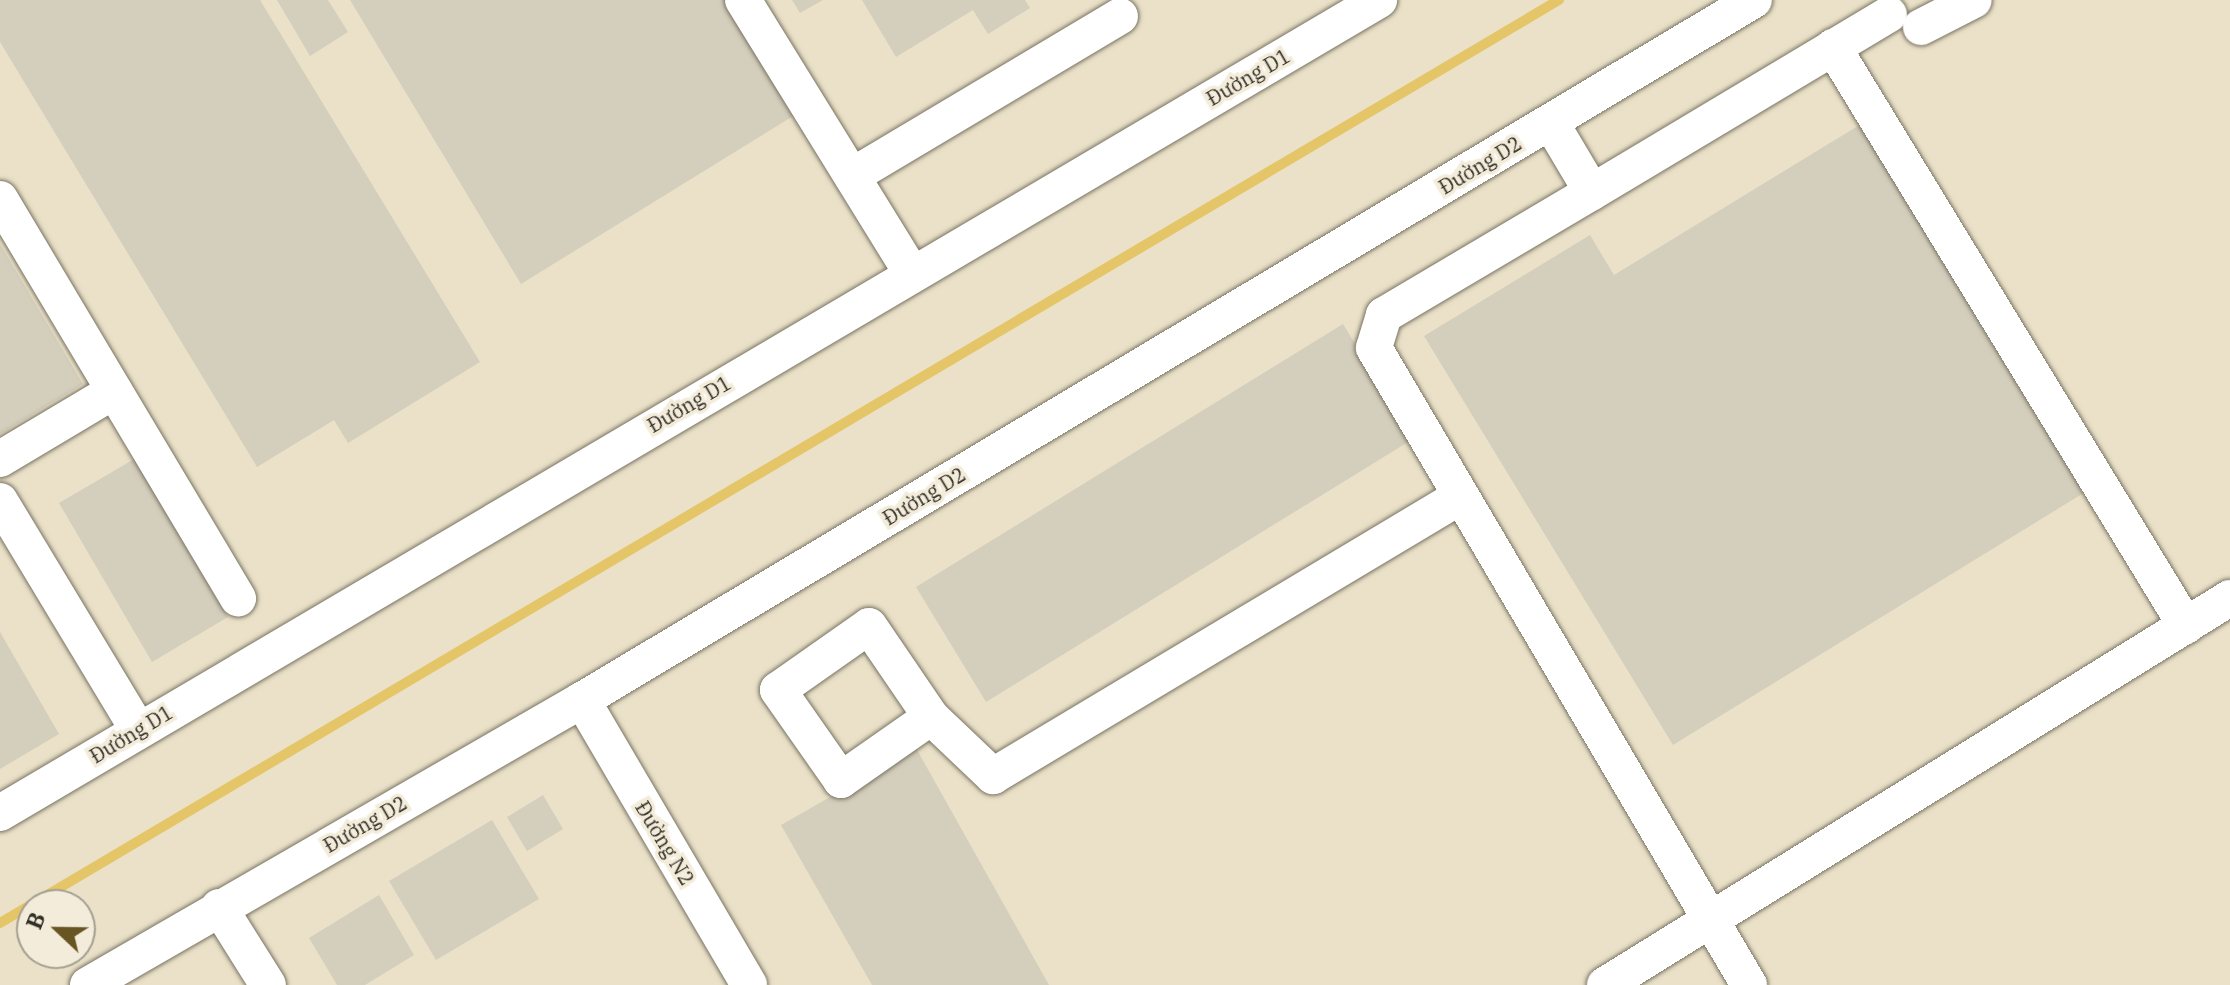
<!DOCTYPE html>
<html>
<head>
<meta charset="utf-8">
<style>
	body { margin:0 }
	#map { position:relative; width:2230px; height:985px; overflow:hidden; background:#f3ecda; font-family:"IBM Plex Serif",serif }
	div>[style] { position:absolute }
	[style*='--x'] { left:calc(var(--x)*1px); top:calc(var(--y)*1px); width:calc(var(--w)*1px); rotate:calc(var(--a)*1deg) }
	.built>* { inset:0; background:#eae1c8 }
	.stream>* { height:10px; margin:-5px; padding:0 5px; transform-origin:5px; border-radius:5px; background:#e4c567 }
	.building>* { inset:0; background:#d4cebc }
	.roads { filter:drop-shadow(0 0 2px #797363) drop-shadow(0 0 2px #797363) }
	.minor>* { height:36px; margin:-18px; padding:0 18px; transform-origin:18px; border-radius:18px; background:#fff }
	span { translate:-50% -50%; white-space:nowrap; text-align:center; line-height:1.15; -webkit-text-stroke:7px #f3ecda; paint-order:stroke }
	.street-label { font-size:20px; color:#312e27 }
	.north { position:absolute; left:16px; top:889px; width:80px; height:80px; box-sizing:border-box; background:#f3ecda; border:2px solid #a5a092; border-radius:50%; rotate:292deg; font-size:22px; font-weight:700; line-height:32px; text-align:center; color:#312e27 }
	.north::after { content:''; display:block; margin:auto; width:28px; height:36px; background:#675624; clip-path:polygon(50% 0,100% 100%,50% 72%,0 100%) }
</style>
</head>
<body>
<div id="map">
	<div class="built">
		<i style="clip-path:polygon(evenodd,0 0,2230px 0,2230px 985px,0 985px,0 0,32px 905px,80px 905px,80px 953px,32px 953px,32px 905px)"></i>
	</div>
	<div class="stream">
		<i style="--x:0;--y:923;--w:1812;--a:-30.63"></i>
	</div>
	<div class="building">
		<i style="clip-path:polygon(0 0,260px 0,480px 362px,348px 443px,334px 420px,257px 467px,0 42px)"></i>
		<i style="clip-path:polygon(277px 0,328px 0,348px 32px,310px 56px)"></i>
		<i style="clip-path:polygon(350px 0,748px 0,811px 105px,521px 284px)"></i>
		<i style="clip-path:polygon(792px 0,823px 0,800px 13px)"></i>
		<i style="clip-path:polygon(862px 0,1025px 0,1030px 8px,988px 34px,973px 10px,896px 57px)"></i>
		<i style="clip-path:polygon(1871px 118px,2095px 486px,1673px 745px,1424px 336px,1590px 235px,1614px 275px)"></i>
		<i style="clip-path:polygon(0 244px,83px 384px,0 434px)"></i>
		<i style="clip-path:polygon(1343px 324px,1413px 439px,986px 702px,916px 587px)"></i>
		<i style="clip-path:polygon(136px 458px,228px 617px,152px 662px,59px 503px)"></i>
		<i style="clip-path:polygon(0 632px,59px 734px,0 769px)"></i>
		<i style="clip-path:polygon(916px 748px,1049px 985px,872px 985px,781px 825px)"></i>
		<i style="clip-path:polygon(543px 795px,563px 829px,527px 851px,507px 817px)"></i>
		<i style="clip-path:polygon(492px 820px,539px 899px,436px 960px,389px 881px)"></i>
		<i style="clip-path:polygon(379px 895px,414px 955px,365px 985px,337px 985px,309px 938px)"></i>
	</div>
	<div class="roads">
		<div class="minor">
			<i style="--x:743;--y:0;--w:322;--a:58.3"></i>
			<i style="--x:1921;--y:27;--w:59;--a:-27"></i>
			<i style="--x:1833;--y:47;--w:678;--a:58.63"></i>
			<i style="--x:1551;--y:123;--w:80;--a:59.3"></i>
			<i style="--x:1592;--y:192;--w:242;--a:149.4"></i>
			<i style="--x:1384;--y:315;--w:34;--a:107"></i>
			<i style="--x:1374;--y:348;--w:739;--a:59.51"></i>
			<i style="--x:852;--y:176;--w:312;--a:-30.8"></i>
			<i style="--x:1592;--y:192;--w:346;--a:-30.9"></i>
			<i style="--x:0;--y:199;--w:465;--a:59.2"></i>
			<i style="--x:0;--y:459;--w:133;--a:-30.8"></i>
			<i style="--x:0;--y:501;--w:267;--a:58.9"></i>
			<i style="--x:582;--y:700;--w:330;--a:59.6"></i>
			<i style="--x:931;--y:717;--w:110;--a:145"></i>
			<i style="--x:841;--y:780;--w:110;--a:-125"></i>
			<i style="--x:778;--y:690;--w:111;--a:-35.1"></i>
			<i style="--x:869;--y:626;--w:110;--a:55.7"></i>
			<i style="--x:931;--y:717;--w:86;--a:43.6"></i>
			<i style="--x:993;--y:776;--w:545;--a:-30.89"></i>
			<i style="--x:0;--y:813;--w:1601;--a:-30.52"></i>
			<i style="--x:219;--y:907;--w:92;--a:57.9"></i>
			<i style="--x:88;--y:985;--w:570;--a:-29.98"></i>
			<i style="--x:582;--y:700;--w:1365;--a:-30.85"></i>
			<i style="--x:1605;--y:985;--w:735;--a:-31.77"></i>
		</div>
	</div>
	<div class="street-label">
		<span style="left:1248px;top:77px;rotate:-30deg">Đường D1</span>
		<span style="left:1480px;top:165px;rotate:-31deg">Đường D2</span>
		<span style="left:689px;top:404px;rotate:-30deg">Đường D1</span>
		<span style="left:924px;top:496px;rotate:-31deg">Đường D2</span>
		<span style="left:131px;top:734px;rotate:-31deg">Đường D1</span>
		<span style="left:365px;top:824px;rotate:-30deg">Đường D2</span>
		<span style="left:665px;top:843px;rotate:59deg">Đường N2</span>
	</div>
	<div class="north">B</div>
</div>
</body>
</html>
